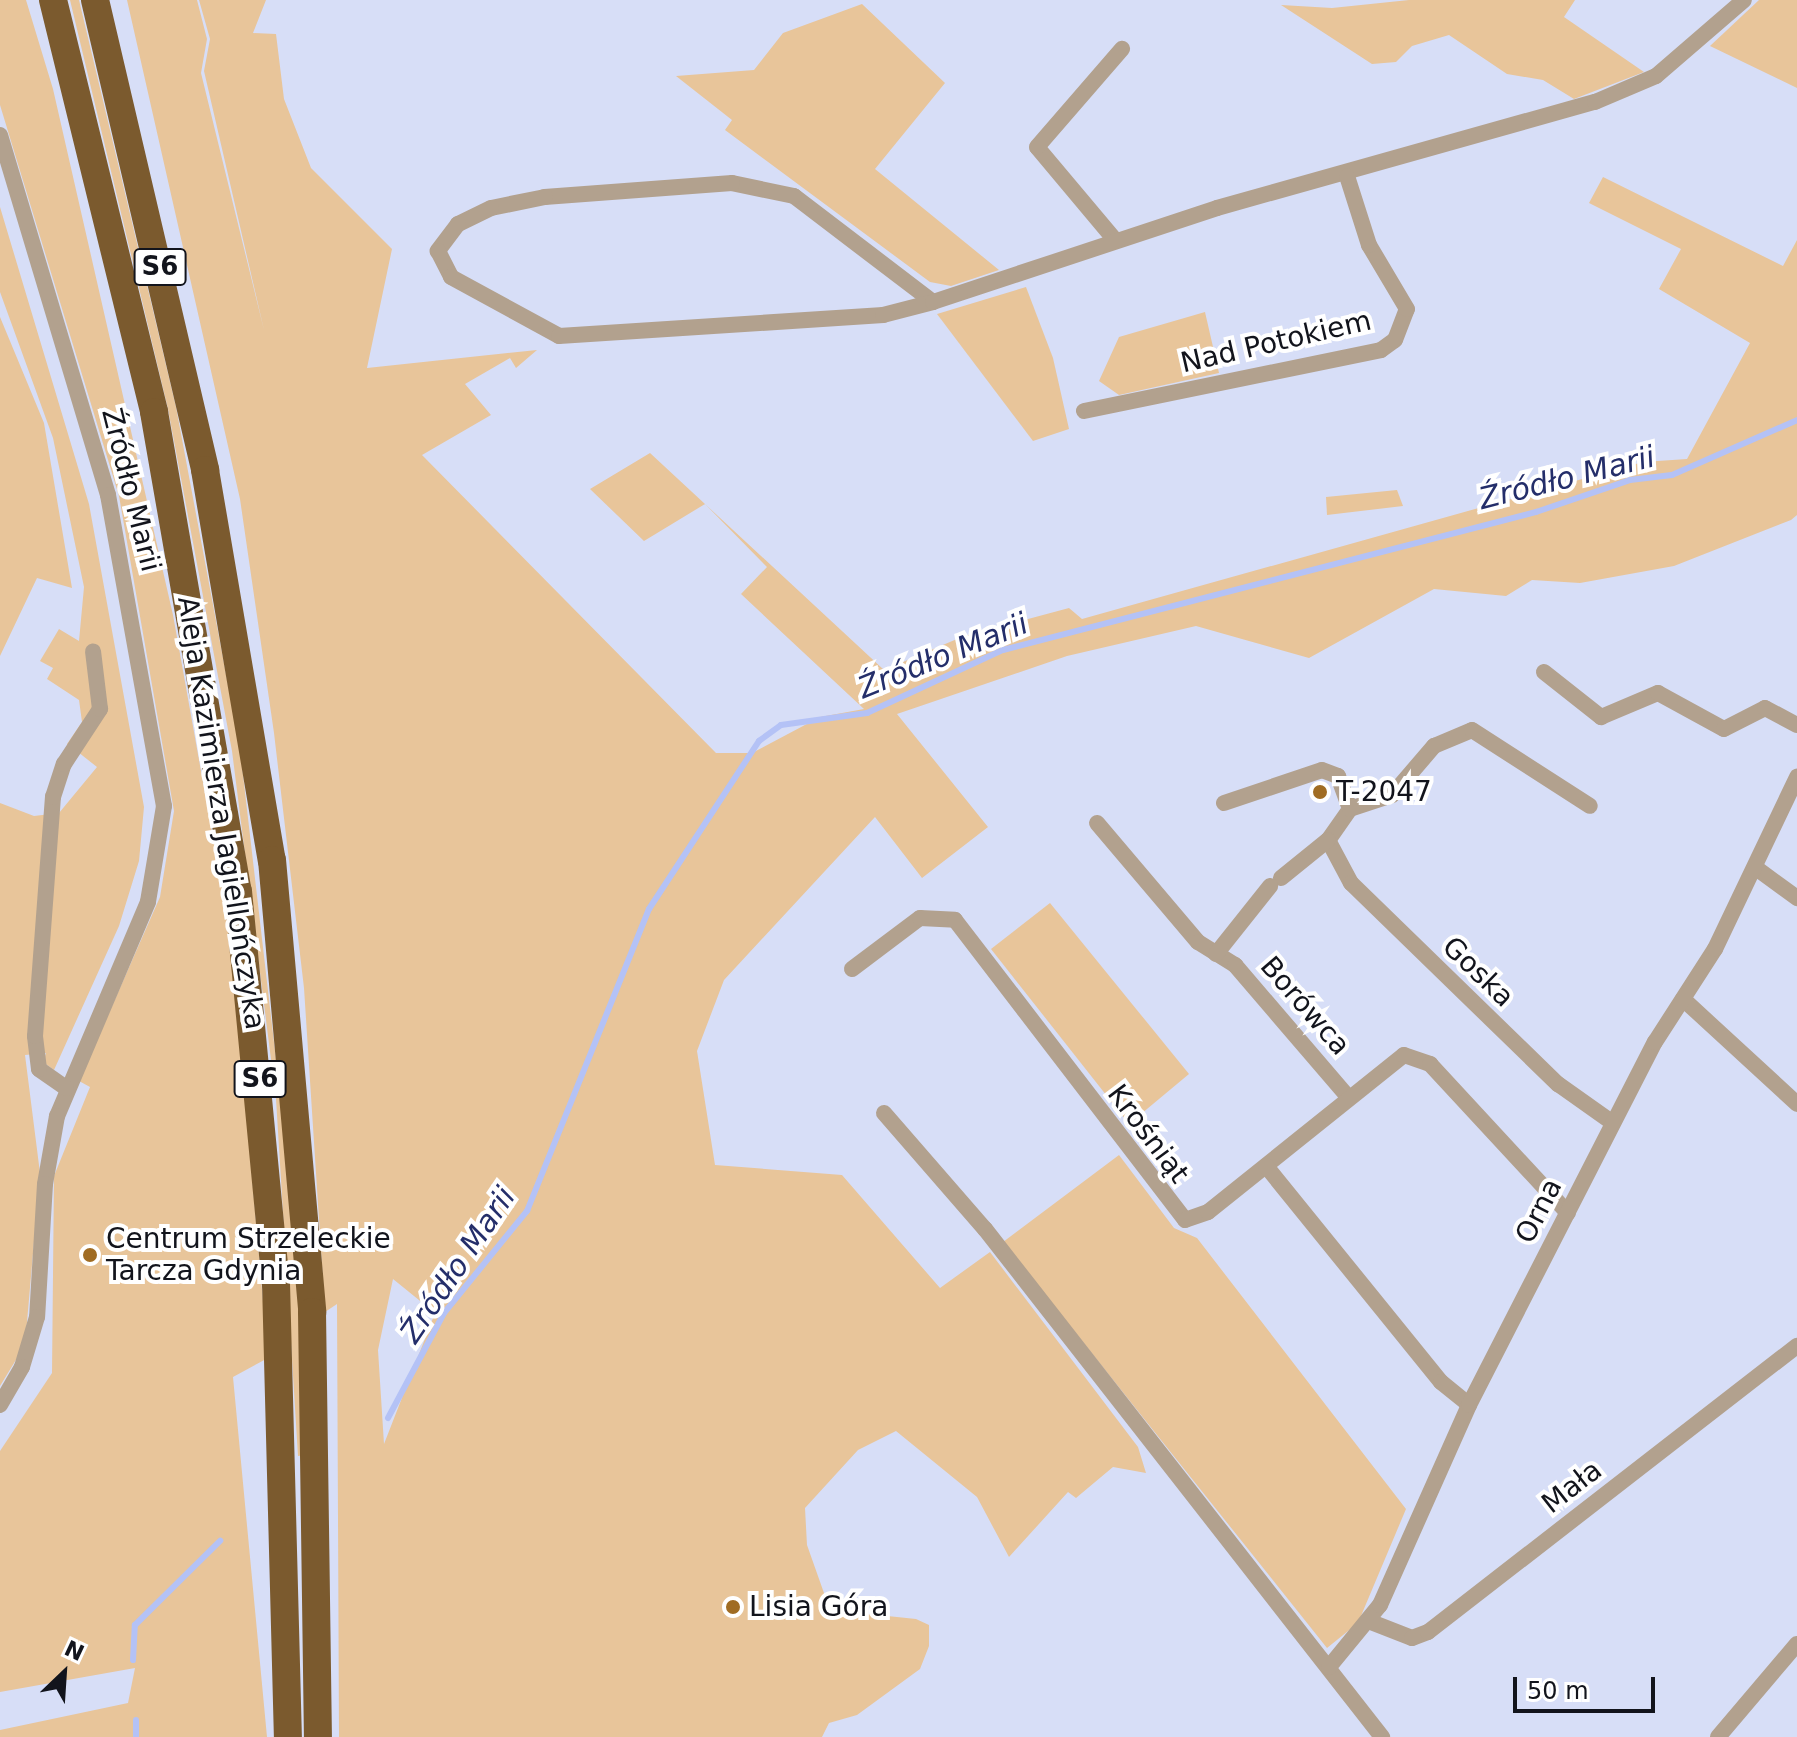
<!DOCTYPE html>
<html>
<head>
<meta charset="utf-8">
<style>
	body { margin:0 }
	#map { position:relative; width:1797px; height:1737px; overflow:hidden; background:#d7def7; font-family:"DejaVu Sans",sans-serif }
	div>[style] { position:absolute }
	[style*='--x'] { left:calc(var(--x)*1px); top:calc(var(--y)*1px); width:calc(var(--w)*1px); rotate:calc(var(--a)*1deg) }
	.green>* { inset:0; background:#e8c59a }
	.stream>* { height:6px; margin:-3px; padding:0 3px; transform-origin:3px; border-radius:3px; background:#b4c2f6 }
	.street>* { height:16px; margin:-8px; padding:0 8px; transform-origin:8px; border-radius:8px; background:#b2a18e }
	.highway>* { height:28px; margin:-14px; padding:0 14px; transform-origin:14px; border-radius:14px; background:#7b5a2e }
	.dots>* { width:22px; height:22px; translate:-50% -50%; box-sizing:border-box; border:4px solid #fff; border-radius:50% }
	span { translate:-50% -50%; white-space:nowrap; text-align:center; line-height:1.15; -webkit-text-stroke:8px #fff; paint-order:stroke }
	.shield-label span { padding:2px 6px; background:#fff; border:2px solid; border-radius:6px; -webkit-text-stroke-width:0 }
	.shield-label { font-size:26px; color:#12141c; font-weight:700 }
	.street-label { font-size:28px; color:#12141c }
	.poi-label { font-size:28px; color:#12141c }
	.left { translate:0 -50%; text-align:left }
	.water-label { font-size:30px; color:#242e6a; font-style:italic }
	.north { position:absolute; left:24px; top:1633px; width:80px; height:80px; -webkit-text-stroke:6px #fff; paint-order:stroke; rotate:25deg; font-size:22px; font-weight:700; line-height:32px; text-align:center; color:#12141c }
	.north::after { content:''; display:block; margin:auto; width:28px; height:36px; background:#12141c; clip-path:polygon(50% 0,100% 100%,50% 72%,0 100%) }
	.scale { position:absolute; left:1513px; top:1677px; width:142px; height:36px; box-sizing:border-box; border:4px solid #12141c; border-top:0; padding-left:10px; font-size:24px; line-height:28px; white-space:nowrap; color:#12141c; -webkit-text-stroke:6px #fff; paint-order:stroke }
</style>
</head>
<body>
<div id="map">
	<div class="green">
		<i style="clip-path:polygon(0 0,26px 0,53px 89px,173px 615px,231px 938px,268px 1358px,233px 1377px,267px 1737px,0 1737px,0 1730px,128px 1703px,135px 1668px,0 1692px,0 1451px,52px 1373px,54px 1176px,90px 1087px,79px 1081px,160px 897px,174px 811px,119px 496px,0 105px)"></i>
		<i style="clip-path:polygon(70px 0,79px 0,176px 407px,240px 749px,294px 1215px,306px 1455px,298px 1456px,276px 1099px,232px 751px,168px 409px)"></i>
		<i style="clip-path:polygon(evenodd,127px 0,197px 0,207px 39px,201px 73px,264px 330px,204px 71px,210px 39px,199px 0,266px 0,253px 33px,276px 34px,284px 99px,311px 168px,392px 249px,367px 368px,537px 350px,516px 368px,510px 358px,465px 384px,491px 415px,422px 455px,716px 753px,752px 753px,820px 717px,864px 709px,741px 594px,767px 567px,705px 504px,644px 541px,590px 489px,650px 453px,884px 670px,964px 636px,1069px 608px,1082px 619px,1643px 462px,1687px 459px,1750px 343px,1659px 289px,1681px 249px,1589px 203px,1603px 177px,1783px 266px,1797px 240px,1797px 515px,1791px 520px,1674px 566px,1580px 583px,1532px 580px,1506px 596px,1434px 589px,1309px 658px,1196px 626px,1067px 656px,897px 714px,988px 827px,922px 878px,875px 817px,724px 980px,697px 1051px,715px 1165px,842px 1175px,940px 1288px,990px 1252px,1138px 1447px,1146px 1473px,1113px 1467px,1076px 1498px,1068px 1492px,1009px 1557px,977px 1497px,896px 1431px,858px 1450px,805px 1508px,807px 1545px,830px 1610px,916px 1619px,929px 1625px,929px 1646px,920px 1669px,857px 1715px,829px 1723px,822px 1737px,339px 1737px,337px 1304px,325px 1312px,304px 988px,274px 733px,240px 499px,127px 0,393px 1279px,435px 1313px,384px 1444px,378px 1350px,393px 1279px)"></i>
		<i style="clip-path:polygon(1409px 0,1575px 0,1564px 17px,1644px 72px,1574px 99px,1543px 80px,1507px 74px,1449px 35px,1412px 46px,1396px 62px,1372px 64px,1281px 5px,1332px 8px)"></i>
		<i style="clip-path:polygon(1759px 0,1797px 0,1797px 88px,1710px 46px)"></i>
		<i style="clip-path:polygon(862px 4px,945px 83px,875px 169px,999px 270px,951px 286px,930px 282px,725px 130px,732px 120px,676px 76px,754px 70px,783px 33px)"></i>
		<i style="clip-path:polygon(0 207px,89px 504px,144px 807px,139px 861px,119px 926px,54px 1070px,43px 1062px,46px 1053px,25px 1055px,40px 1173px,25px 1345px,0 1386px,0 803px,34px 816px,59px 813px,97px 767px,78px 752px,97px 700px,71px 748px,67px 744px,82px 722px,79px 700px,47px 679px,53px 668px,40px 661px,59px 629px,79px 641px,84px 587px,53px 438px,0 292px)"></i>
		<i style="clip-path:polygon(1026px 287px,1053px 358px,1069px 429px,1033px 441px,937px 314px)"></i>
		<i style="clip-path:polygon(1205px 312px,1219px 373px,1119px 395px,1099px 381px,1119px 337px)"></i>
		<i style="clip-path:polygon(0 317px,44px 423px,72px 588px,37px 578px,0 656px)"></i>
		<i style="clip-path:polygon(1397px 490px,1403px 506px,1327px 515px,1326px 497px)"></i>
		<i style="clip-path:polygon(1050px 903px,1189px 1074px,1129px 1124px,991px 949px)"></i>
		<i style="clip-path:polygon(1119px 1155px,1174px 1228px,1197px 1238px,1406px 1509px,1358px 1623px,1327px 1648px,1003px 1242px)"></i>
	</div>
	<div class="stream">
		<i style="--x:388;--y:1418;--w:119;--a:-61.9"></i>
		<i style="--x:444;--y:1313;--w:132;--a:-50.9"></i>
		<i style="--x:527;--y:1211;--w:326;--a:-68"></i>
		<i style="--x:649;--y:909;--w:201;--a:-56.8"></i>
		<i style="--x:759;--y:741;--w:27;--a:-36"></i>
		<i style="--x:781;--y:725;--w:87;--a:-7.9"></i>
		<i style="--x:867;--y:713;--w:150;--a:-24.9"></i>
		<i style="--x:1003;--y:650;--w:551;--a:-14.52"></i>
		<i style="--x:1536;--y:512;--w:99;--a:-18.8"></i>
		<i style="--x:1630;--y:480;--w:42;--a:-6.8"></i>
		<i style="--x:1672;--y:475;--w:137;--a:-23.7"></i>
		<i style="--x:133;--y:1660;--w:35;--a:-87"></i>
		<i style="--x:135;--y:1625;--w:120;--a:-44.7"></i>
		<i style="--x:136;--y:1720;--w:17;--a:90"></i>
	</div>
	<div class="street">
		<i style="--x:0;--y:135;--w:376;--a:73.3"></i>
		<i style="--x:108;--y:495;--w:316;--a:79.8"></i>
		<i style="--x:164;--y:806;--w:97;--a:99.5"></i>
		<i style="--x:148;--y:902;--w:233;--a:113"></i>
		<i style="--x:57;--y:1116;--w:69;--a:100"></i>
		<i style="--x:45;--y:1184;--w:133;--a:93.4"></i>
		<i style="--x:37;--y:1317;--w:52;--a:106.7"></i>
		<i style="--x:22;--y:1367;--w:44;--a:120.1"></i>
		<i style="--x:1115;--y:240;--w:121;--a:-130"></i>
		<i style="--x:1037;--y:147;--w:130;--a:-49.1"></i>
		<i style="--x:933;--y:302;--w:175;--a:-142.7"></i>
		<i style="--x:794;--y:196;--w:63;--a:-168.2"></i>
		<i style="--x:732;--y:183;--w:188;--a:175.7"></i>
		<i style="--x:545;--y:197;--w:55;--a:168.5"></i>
		<i style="--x:491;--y:208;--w:37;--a:154"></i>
		<i style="--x:458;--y:224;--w:34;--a:127"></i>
		<i style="--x:438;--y:251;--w:29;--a:63"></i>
		<i style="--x:451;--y:277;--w:123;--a:28.6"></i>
		<i style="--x:559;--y:336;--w:325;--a:-3.7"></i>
		<i style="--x:883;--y:315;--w:52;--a:-14.6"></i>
		<i style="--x:933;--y:302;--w:299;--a:-18.3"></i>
		<i style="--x:1217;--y:208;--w:393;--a:-15.7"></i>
		<i style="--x:1595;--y:102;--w:66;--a:-23.1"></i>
		<i style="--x:1656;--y:76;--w:116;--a:-40.8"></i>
		<i style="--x:1084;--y:411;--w:303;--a:-11.6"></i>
		<i style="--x:1381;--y:350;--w:17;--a:-36"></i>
		<i style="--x:1395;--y:340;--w:33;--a:-69"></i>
		<i style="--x:1407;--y:309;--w:74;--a:-120.7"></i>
		<i style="--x:1369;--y:245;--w:72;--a:-107.7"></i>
		<i style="--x:1544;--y:672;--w:73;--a:38.3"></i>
		<i style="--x:1601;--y:717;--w:62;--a:-22.8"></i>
		<i style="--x:1658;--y:693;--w:75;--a:28.6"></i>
		<i style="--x:1724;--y:729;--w:46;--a:-27.1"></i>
		<i style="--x:1765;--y:708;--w:36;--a:28"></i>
		<i style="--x:1224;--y:803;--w:103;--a:-18.6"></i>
		<i style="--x:1322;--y:770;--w:17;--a:21"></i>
		<i style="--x:1338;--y:776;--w:35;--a:70"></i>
		<i style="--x:1350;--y:809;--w:38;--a:125"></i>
		<i style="--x:1328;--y:840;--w:49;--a:61.9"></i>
		<i style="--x:1351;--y:883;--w:289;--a:44.2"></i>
		<i style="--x:1558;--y:1084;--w:67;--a:35.3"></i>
		<i style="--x:1350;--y:809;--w:44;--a:-18.4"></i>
		<i style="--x:1392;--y:795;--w:65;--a:-49.4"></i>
		<i style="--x:1434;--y:746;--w:41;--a:-22.8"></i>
		<i style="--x:1472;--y:730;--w:140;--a:32.8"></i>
		<i style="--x:1097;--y:823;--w:156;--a:49.7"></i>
		<i style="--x:1198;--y:942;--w:44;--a:31.9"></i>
		<i style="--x:1235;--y:965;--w:175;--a:49.4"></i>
		<i style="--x:1756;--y:868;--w:51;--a:36.2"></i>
		<i style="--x:1281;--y:878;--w:60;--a:-39"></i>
		<i style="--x:1216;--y:954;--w:87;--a:-51.5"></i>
		<i style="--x:852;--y:969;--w:85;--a:-36.9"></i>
		<i style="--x:920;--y:918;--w:35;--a:3"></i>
		<i style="--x:955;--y:920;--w:378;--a:52.5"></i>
		<i style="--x:1185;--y:1220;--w:24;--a:-19"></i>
		<i style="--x:1208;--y:1212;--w:251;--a:-38.7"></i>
		<i style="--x:1404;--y:1055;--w:28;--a:19"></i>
		<i style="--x:1430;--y:1064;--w:203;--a:47.2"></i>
		<i style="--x:1683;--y:999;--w:155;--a:42.6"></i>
		<i style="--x:66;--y:1088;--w:33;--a:-145"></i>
		<i style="--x:39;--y:1069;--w:33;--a:-97"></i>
		<i style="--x:35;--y:1036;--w:240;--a:-85.7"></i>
		<i style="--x:53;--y:797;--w:35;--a:-72"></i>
		<i style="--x:64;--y:764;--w:66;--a:-56.8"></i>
		<i style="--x:100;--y:709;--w:58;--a:-96.9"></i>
		<i style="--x:884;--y:1113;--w:154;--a:49"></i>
		<i style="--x:985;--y:1229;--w:645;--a:51.99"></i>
		<i style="--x:1266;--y:1166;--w:278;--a:51"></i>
		<i style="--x:1441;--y:1382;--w:36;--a:39"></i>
		<i style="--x:1371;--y:1622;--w:44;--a:21.3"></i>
		<i style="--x:1412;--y:1638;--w:17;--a:-21"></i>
		<i style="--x:1428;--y:1632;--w:467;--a:-37.8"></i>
		<i style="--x:1329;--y:1667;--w:80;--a:-50.6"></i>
		<i style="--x:1380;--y:1605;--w:219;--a:-66"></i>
		<i style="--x:1469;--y:1405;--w:408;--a:-62.9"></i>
		<i style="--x:1655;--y:1042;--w:111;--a:-57.2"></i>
		<i style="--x:1715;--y:949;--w:191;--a:-64.5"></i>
		<i style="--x:1718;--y:1737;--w:122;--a:-49.7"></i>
	</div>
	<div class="highway">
		<i style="--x:53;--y:0;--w:424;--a:76.2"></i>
		<i style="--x:154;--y:412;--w:486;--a:80.1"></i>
		<i style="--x:238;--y:891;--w:394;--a:84.5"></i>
		<i style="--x:276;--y:1283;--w:454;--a:88.5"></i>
		<i style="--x:95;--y:0;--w:483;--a:76.8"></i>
		<i style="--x:205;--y:470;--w:396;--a:80.3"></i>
		<i style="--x:272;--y:860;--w:454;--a:84.9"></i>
		<i style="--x:312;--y:1312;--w:425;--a:89.2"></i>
	</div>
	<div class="dots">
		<i style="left:1320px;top:792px;background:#a06c23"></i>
		<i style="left:90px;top:1255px;background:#a06c23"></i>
		<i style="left:733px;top:1607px;background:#a06c23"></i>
	</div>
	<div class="shield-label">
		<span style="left:160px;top:267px">S6</span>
		<span style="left:260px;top:1079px">S6</span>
	</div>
	<div class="street-label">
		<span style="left:1276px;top:342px;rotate:-13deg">Nad Potokiem</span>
		<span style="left:131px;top:490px;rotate:76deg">Źródło Marii</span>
		<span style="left:221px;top:813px;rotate:81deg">Aleja Kazimierza Jagiellończyka</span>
		<span style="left:1478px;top:972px;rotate:44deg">Goska</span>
		<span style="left:1305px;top:1006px;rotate:49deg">Borówca</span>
		<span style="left:1148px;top:1134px;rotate:53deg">Krośniąt</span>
		<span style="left:1539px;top:1211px;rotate:-63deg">Orna</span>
		<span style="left:1572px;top:1487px;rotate:-38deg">Mała</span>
	</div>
	<div class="poi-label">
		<span class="left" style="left:1336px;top:792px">T-2047</span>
		<span class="left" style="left:106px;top:1255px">Centrum Strzeleckie<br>Tarcza Gdynia</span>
		<span class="left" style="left:749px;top:1607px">Lisia Góra</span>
	</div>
	<div class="water-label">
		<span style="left:1567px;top:478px;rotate:-14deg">Źródło Marii</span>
		<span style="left:943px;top:656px;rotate:-22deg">Źródło Marii</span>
		<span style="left:458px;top:1265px;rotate:-56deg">Źródło Marii</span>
	</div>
	<div class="north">N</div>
	<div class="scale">50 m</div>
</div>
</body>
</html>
